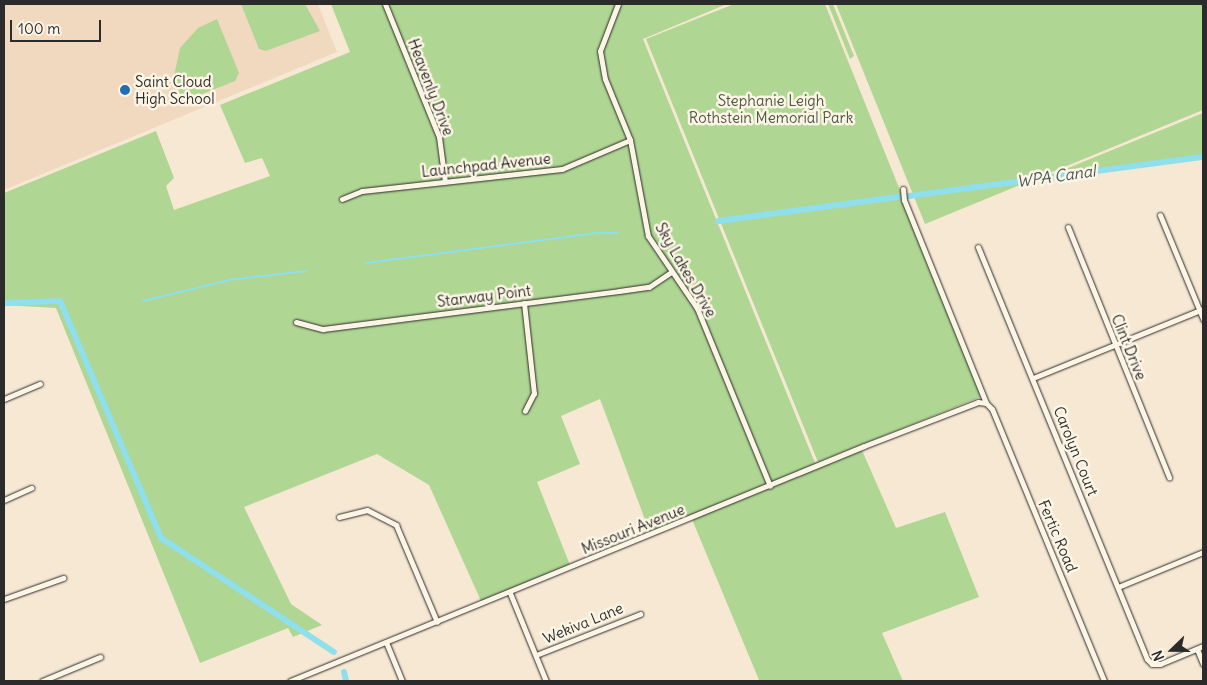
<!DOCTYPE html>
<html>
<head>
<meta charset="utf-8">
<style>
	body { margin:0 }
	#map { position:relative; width:1207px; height:685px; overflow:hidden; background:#f7e8d4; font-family:Delius,sans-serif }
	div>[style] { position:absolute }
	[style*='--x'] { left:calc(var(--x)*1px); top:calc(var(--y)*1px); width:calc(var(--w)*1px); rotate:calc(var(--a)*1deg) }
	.built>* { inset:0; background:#f1d9c0 }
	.green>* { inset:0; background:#afd693 }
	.stream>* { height:2px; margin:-1px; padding:0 1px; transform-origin:1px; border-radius:1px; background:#8fdfec }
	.canal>* { height:6px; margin:-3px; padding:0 3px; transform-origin:3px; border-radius:3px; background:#8fdfec }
	.roads { filter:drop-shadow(0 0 1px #2b2b2b) drop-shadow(0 0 1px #2b2b2b) }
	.minor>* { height:5px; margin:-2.5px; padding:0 2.5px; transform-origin:2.5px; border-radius:2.5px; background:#fcf5e5 }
	.dots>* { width:14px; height:14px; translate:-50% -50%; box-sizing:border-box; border:2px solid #fcf5e5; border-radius:50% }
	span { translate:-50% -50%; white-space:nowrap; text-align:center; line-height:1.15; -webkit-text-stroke:5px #fcf5e5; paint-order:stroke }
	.poi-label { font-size:15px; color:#2b2b2b }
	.left { translate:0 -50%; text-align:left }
	.street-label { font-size:15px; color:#2b2b2b }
	.park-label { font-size:15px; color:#4c5645 }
	.water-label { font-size:16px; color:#44585b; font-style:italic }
	.frame { position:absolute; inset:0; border:5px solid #2b2b2b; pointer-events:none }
	.north { position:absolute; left:1147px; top:625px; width:50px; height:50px; -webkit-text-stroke:4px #fcf5e5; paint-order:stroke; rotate:248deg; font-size:14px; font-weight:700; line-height:20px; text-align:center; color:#2b2b2b }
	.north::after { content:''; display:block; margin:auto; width:18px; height:22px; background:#2b2b2b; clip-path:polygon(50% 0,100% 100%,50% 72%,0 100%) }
	.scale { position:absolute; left:10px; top:20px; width:91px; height:22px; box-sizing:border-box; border:2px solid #2b2b2b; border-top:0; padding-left:6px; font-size:15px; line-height:18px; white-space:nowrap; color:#2b2b2b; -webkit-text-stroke:4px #fcf5e5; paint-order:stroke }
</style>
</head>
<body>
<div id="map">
	<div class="built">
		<i style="clip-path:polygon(4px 4px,318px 4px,337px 52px,4px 190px)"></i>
	</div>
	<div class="green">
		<i style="clip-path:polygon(241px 4px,305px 4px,320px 31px,266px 51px,259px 49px)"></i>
		<i style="clip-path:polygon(331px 4px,727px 4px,643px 39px,815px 463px,861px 448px,896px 528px,945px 512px,979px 597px,882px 633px,903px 681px,757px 681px,759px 680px,691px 517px,650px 533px,600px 399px,561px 416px,580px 464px,537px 482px,570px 565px,481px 601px,429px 485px,377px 454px,244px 507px,291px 604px,322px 625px,293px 637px,288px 628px,200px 663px,56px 308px,4px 305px,4px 193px,156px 131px,174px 178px,166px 186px,174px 210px,270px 176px,262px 158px,245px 163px,220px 105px,350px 52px)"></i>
		<i style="clip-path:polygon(734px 4px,825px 4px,983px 396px,818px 462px,646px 39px)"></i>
		<i style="clip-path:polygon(828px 4px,833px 4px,854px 56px,850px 59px)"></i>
		<i style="clip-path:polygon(836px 4px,1203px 4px,1203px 110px,925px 224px)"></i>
		<i style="clip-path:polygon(217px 19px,239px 73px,235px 81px,182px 102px,174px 76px,180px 48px,198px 28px)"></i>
		<i style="clip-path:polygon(1203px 113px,1203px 155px,1051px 175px)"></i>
	</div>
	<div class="stream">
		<i style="--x:366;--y:263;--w:233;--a:-7.4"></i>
		<i style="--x:597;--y:233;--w:21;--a:0"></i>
		<i style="--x:143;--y:301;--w:89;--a:-13.7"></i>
		<i style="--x:229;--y:280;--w:78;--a:-6.7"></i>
	</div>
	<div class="canal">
		<i style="--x:909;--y:196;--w:297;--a:-7.6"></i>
		<i style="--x:718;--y:221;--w:183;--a:-7.6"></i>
		<i style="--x:4;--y:303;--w:56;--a:-2"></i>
		<i style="--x:60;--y:301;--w:258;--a:66.9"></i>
		<i style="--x:161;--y:538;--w:207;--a:33.4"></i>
		<i style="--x:344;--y:672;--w:9;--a:77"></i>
	</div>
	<div class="roads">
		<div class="minor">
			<i style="--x:385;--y:4;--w:144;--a:67.9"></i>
			<i style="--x:439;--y:137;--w:45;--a:82.4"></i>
			<i style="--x:618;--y:4;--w:50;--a:111"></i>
			<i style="--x:600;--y:51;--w:28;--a:80"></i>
			<i style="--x:605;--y:79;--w:66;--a:67.7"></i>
			<i style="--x:630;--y:140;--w:98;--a:79.4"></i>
			<i style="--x:648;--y:236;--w:87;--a:55.8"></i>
			<i style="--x:697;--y:308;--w:192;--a:67.7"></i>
			<i style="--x:903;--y:189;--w:11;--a:85"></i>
			<i style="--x:904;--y:200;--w:219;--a:68"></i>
			<i style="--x:342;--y:199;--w:22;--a:-22"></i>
			<i style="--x:362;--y:191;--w:201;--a:-6.3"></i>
			<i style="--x:562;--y:169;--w:74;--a:-23.1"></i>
			<i style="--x:1160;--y:215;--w:113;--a:67.5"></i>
			<i style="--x:1068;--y:227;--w:270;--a:68"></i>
			<i style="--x:978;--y:247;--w:445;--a:67.7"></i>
			<i style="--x:1147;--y:659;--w:7;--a:45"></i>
			<i style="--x:1152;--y:664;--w:8;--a:0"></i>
			<i style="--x:1160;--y:664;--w:47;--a:-22.7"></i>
			<i style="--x:524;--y:303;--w:91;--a:83.7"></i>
			<i style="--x:534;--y:393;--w:20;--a:117"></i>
			<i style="--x:296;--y:322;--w:28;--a:15"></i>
			<i style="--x:323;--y:329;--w:298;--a:-7.3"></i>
			<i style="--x:619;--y:291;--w:30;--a:-8"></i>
			<i style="--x:649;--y:287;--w:27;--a:-34"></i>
			<i style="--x:1033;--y:378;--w:183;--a:-22.1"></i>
			<i style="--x:4;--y:399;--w:39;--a:-23"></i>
			<i style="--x:986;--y:403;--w:8;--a:45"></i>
			<i style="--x:992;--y:409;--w:294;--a:67.6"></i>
			<i style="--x:4;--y:500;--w:30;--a:-24"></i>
			<i style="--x:339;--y:517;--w:29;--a:-14"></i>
			<i style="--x:367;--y:510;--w:33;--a:27"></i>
			<i style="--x:396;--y:525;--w:105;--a:67.1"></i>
			<i style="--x:1118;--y:587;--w:92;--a:-22.4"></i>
			<i style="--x:510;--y:593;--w:95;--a:67.8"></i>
			<i style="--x:4;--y:599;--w:63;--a:-19.6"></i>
			<i style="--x:386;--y:642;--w:42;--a:67.7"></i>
			<i style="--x:1197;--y:649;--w:16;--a:68"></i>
			<i style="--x:536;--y:655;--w:112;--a:-21.5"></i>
			<i style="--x:42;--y:681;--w:63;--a:-22.5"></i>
			<i style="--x:290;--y:681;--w:620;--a:-22.26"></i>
			<i style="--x:864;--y:446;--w:122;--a:-21.1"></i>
			<i style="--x:978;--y:402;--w:8;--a:7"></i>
		</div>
	</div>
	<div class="dots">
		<i style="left:125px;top:90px;background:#1f6fb2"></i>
	</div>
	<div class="poi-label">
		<span class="left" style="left:135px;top:90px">Saint Cloud<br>High School</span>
	</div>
	<div class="street-label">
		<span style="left:431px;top:87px;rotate:69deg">Heavenly Drive</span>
		<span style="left:486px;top:165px;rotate:-6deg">Launchpad Avenue</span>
		<span style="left:686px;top:270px;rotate:60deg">Sky Lakes Drive</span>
		<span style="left:484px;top:296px;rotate:-7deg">Starway Point</span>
		<span style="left:1129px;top:347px;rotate:68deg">Clint Drive</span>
		<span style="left:1076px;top:451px;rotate:68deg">Carolyn Court</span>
		<span style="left:633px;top:529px;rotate:-22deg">Missouri Avenue</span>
		<span style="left:1058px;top:536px;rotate:67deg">Fertic Road</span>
		<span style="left:583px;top:623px;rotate:-22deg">Wekiva Lane</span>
	</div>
	<div class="park-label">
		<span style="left:771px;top:109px">Stephanie Leigh<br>Rothstein Memorial Park</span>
	</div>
	<div class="water-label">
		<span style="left:1056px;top:176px;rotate:-8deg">WPA Canal</span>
	</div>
	<div class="frame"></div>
	<div class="north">N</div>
	<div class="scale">100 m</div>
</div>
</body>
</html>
